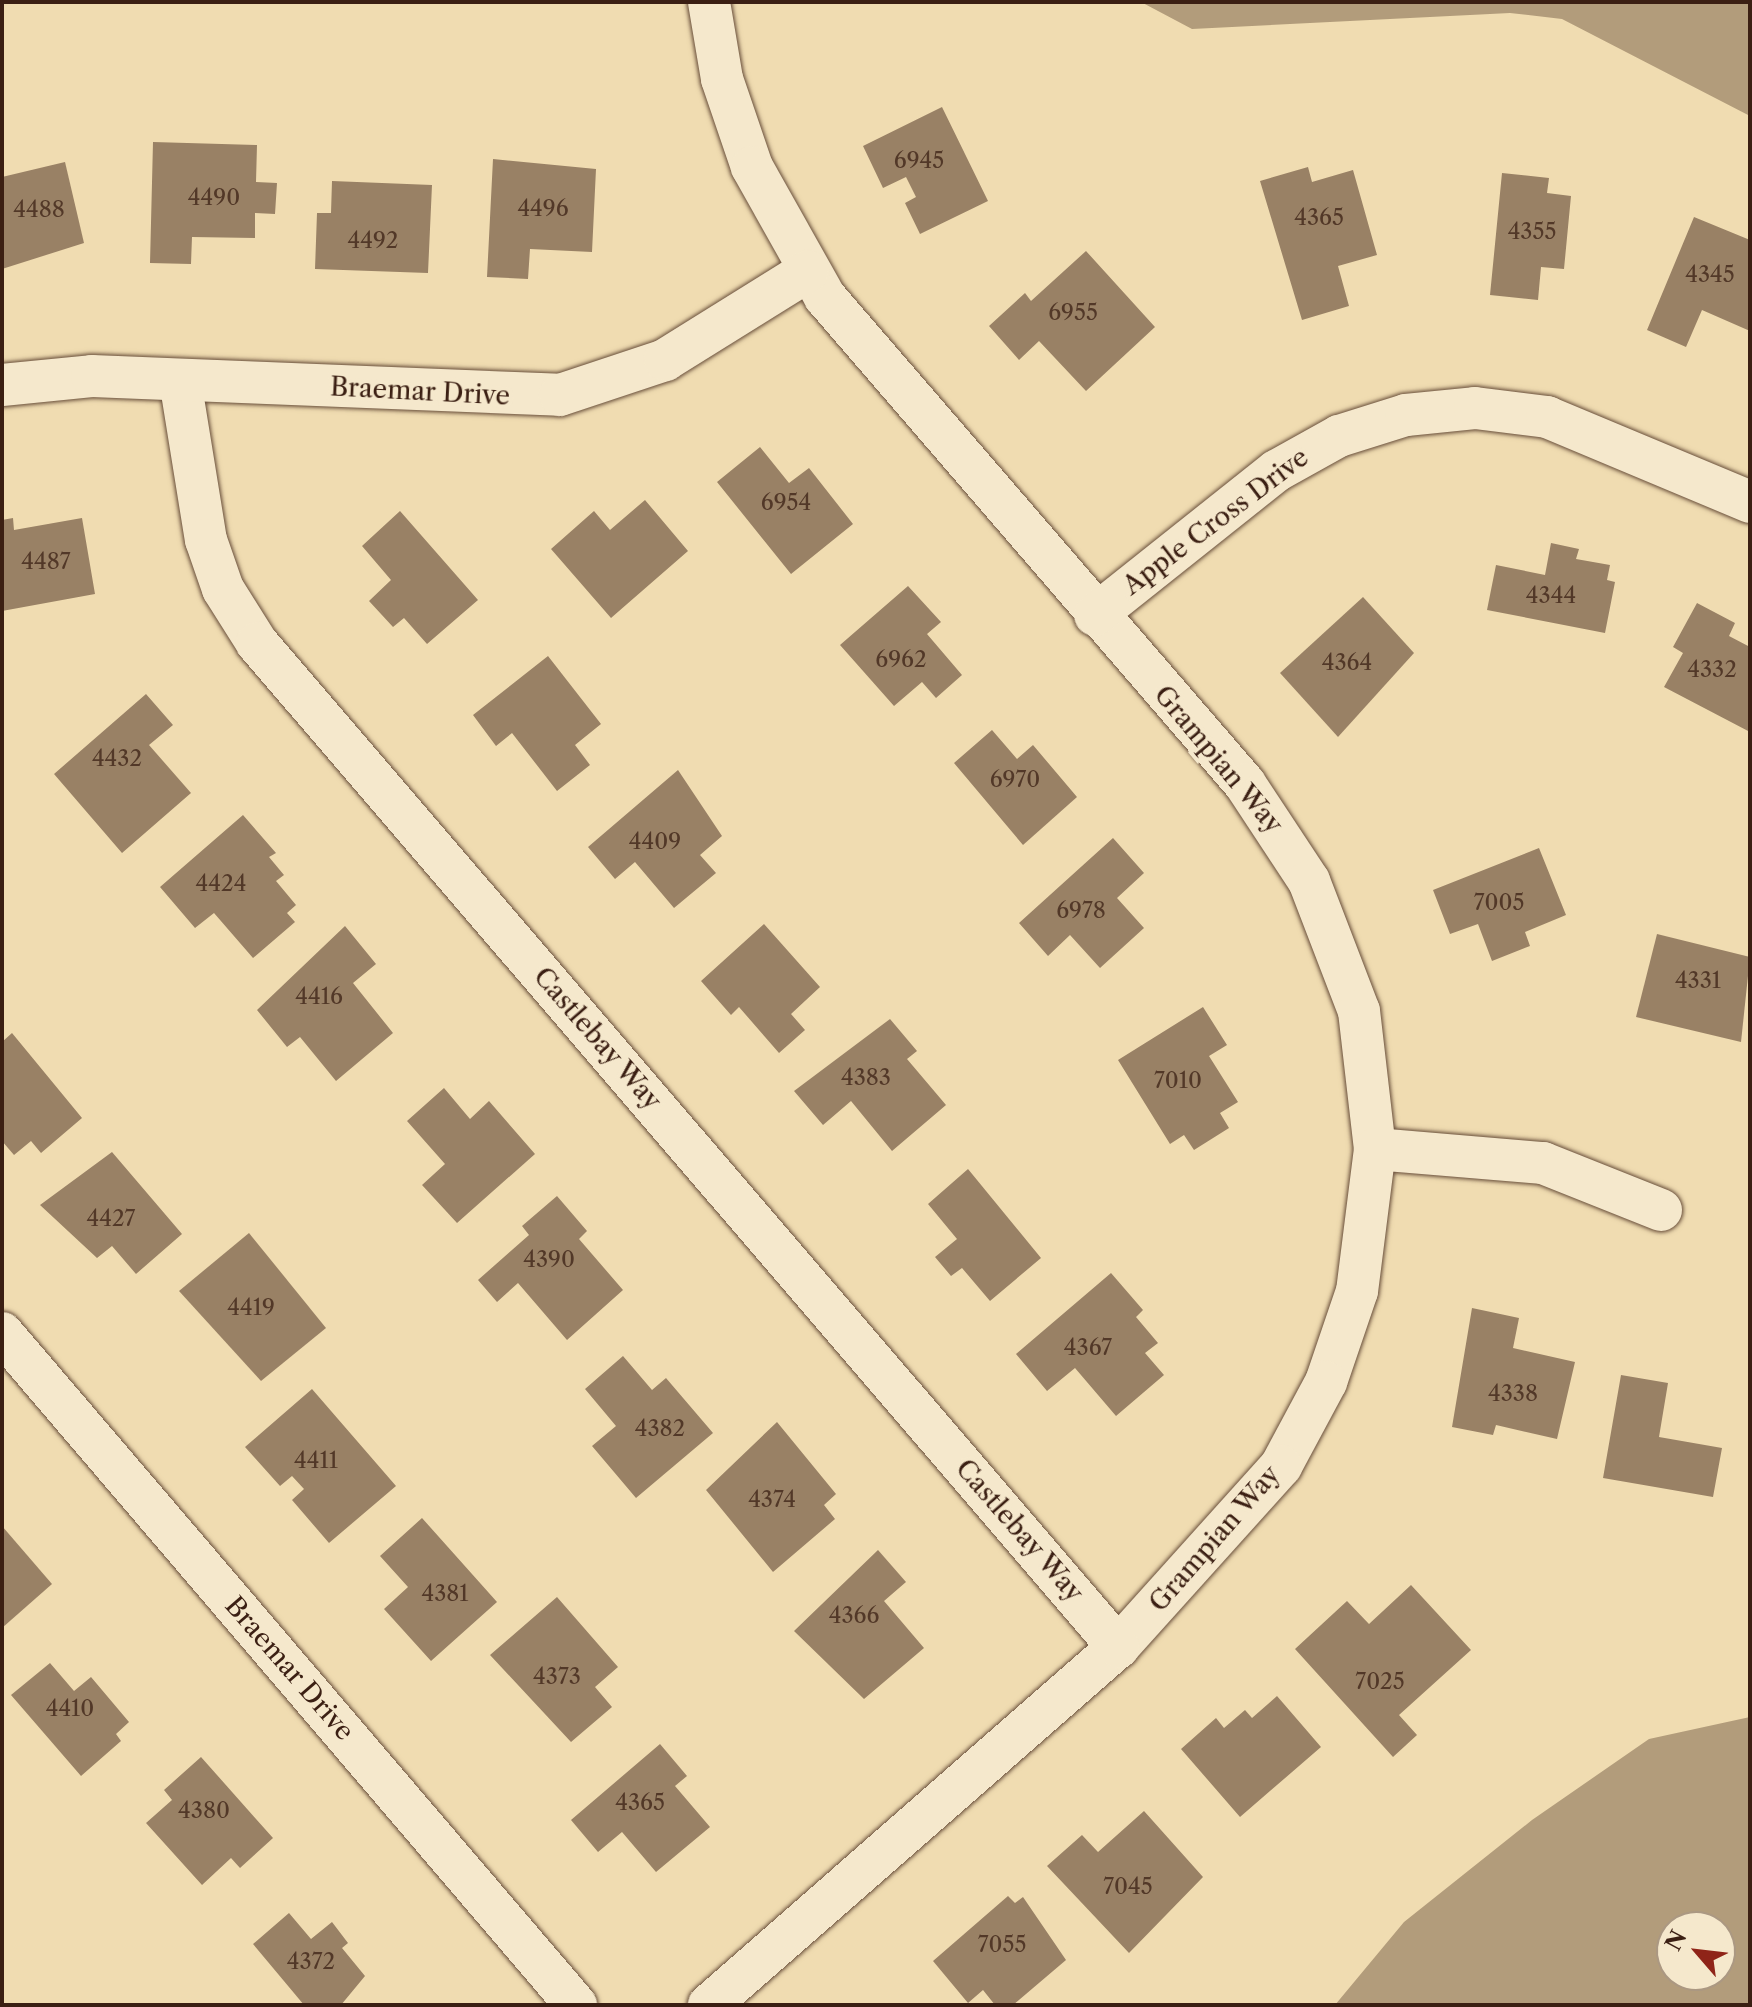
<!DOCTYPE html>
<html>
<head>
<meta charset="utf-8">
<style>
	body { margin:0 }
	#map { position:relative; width:1752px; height:2007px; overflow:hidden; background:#f0dcb1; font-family:"Libre Caslon Text",serif }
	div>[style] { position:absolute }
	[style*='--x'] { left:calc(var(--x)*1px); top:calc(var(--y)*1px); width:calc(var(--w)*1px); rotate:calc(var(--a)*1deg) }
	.water>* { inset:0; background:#b29c7b }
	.building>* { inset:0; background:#998165 }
	.roads { filter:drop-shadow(0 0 2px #684e3a) drop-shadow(0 0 2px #684e3a) }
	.street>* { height:42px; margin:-21px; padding:0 21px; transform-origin:21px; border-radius:21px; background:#f5e8cc }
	span { translate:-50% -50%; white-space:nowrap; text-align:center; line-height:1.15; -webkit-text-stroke:8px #f5e8cc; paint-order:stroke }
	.number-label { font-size:22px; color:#523828 }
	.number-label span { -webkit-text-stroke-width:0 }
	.street-label { font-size:26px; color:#3b1f13 }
	.frame { position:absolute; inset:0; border:4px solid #3b1f13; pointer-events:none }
	.north { position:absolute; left:1656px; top:1911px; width:80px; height:80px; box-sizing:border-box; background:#f5e8cc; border:2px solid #ab9882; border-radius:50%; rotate:298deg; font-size:22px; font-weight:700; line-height:32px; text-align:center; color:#3b1f13 }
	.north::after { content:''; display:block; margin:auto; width:28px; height:36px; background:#8f2418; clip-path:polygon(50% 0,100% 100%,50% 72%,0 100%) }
</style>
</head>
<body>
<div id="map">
	<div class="water">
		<i style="clip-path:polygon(1141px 2px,1750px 2px,1750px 116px,1562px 19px,1510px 13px,1192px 29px)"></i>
		<i style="clip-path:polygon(evenodd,1750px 1717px,1750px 2005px,1335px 2005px,1404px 1922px,1532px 1820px,1649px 1739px,1750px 1717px,1672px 1927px,1720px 1927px,1720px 1975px,1672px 1975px,1672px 1927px)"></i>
	</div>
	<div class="building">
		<i style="clip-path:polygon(942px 107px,988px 201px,920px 234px,905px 203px,916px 197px,906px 177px,883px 188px,863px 146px)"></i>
		<i style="clip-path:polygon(153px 142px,257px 145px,256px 182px,277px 183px,275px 214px,255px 213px,255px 238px,192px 237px,191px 264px,150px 263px)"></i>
		<i style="clip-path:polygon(493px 159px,596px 169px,592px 252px,530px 249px,528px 279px,487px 277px)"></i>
		<i style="clip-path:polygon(65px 162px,84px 243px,2px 269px,2px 177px)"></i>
		<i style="clip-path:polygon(1308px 167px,1312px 182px,1353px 170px,1377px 255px,1338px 266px,1349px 306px,1302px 320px,1260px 181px)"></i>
		<i style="clip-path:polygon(1502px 173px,1549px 178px,1547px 193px,1571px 196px,1564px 269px,1541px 267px,1538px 300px,1490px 295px)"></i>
		<i style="clip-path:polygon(332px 181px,432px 185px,428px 273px,315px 269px,317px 213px,331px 213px)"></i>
		<i style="clip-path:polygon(1694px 217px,1750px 240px,1750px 331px,1702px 310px,1686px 347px,1647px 330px)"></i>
		<i style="clip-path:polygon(1086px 251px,1155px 327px,1086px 391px,1039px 341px,1019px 360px,989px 326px,1025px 293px,1031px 301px)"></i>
		<i style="clip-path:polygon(760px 447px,789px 483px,809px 468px,853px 524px,791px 574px,717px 482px)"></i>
		<i style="clip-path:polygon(645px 500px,688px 551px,611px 618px,551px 549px,594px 511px,610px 530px)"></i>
		<i style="clip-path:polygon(400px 511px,478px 600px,427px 644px,404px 618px,393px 627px,369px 601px,391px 580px,362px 546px)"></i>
		<i style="clip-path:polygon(13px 518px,14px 530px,82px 518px,95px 594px,2px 611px,2px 520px)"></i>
		<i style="clip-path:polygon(1551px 543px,1579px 549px,1576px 559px,1610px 565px,1607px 580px,1615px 582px,1605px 633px,1487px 610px,1496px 565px,1545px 575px)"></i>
		<i style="clip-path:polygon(908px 586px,941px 622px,927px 634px,962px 675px,936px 698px,922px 682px,894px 706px,840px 645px)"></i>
		<i style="clip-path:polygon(1363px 597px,1414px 653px,1338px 737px,1280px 673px)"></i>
		<i style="clip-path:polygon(1697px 603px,1735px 623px,1729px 636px,1750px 647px,1750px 732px,1664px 687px,1683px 653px,1673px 647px)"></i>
		<i style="clip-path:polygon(548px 656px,601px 724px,575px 745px,590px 765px,557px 791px,512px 733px,496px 746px,473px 715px)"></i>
		<i style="clip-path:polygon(146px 694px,173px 725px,149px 745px,191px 793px,122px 853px,54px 774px)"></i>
		<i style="clip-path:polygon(992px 730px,1017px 759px,1033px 745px,1077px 797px,1023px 845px,954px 763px)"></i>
		<i style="clip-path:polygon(678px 770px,722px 836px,700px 855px,716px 873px,674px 908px,635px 862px,615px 879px,588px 847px)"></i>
		<i style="clip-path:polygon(243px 815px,276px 853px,269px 857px,284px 875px,276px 881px,296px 905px,287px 913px,295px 922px,253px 958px,214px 913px,195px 928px,160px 887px)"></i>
		<i style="clip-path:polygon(1113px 838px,1144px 873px,1117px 898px,1144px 928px,1100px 968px,1070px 935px,1048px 956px,1019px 923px)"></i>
		<i style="clip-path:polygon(1539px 848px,1566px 915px,1525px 932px,1530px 946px,1492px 961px,1478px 924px,1450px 934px,1433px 890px)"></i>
		<i style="clip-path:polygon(764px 924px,820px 987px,791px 1014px,805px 1030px,779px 1053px,739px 1007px,731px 1015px,701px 981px)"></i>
		<i style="clip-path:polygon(345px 926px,376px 964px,353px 983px,393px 1033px,336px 1081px,300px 1037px,287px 1047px,257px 1010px)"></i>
		<i style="clip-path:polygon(1657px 934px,1750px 957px,1741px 1042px,1636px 1017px)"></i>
		<i style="clip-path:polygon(1203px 1007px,1227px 1045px,1209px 1056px,1238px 1102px,1220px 1113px,1229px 1128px,1194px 1150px,1184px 1135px,1170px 1144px,1118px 1060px)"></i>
		<i style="clip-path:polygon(890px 1019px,917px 1051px,907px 1059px,946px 1105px,892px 1151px,851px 1101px,823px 1125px,794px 1091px)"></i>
		<i style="clip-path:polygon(12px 1033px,82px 1118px,41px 1153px,31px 1141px,14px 1155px,2px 1141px,2px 1042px)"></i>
		<i style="clip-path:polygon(444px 1088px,470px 1119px,489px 1101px,535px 1154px,457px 1223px,422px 1185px,445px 1164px,407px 1121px)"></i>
		<i style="clip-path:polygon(112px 1152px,182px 1234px,136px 1274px,112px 1246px,97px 1258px,40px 1205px)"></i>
		<i style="clip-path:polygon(968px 1169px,1041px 1258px,990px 1301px,962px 1268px,951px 1276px,935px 1257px,957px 1239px,928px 1204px)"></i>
		<i style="clip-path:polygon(557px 1196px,587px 1231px,579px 1239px,623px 1290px,567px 1340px,518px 1283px,497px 1302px,478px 1280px,529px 1235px,522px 1226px)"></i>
		<i style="clip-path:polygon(249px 1233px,326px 1328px,261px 1381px,179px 1291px)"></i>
		<i style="clip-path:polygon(1111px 1273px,1143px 1310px,1136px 1317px,1158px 1343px,1145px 1353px,1164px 1375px,1116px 1416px,1075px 1368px,1047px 1391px,1016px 1354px)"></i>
		<i style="clip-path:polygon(1472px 1308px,1519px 1318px,1513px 1348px,1575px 1362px,1557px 1439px,1496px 1425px,1493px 1435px,1452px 1427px)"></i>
		<i style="clip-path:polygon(623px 1356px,652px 1390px,666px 1378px,713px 1433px,636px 1498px,592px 1446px,616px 1426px,585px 1389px)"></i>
		<i style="clip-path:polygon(1621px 1375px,1668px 1383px,1659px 1437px,1722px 1448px,1713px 1497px,1603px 1478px)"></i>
		<i style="clip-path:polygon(312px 1389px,396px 1486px,329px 1543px,292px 1500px,304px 1489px,292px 1476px,280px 1486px,245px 1447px)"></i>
		<i style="clip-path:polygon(777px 1422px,836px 1494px,824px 1505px,835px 1519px,773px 1572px,706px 1490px)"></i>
		<i style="clip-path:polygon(422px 1518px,497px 1602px,431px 1661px,384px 1609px,408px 1587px,380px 1556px)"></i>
		<i style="clip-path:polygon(2px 1526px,52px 1584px,2px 1628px)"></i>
		<i style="clip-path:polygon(878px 1550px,906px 1582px,884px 1601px,924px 1648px,864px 1699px,794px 1631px)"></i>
		<i style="clip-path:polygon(1411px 1585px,1471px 1650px,1399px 1715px,1417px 1735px,1393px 1757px,1295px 1649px,1347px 1601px,1369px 1624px)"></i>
		<i style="clip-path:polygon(557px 1597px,618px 1667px,595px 1687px,612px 1707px,571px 1742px,490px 1655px)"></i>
		<i style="clip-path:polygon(50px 1663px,74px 1691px,91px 1677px,129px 1722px,116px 1734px,121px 1741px,81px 1776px,11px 1695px)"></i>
		<i style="clip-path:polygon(1277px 1696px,1321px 1747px,1240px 1817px,1181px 1749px,1216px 1718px,1224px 1728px,1245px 1710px,1252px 1718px)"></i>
		<i style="clip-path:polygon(660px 1744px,687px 1776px,675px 1786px,710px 1827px,656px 1872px,622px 1832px,598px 1852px,571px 1820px)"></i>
		<i style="clip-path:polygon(201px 1757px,273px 1838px,240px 1868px,231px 1858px,202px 1885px,146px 1823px,172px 1800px,164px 1790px)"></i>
		<i style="clip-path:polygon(1144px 1811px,1203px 1877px,1129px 1953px,1047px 1866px,1082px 1835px,1098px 1852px)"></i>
		<i style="clip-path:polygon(1008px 1896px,1015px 1903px,1023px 1897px,1066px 1960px,1013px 2005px,995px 2005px,983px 1990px,968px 2003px,933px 1961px)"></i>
		<i style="clip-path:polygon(289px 1913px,311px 1939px,332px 1922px,348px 1943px,342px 1948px,365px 1976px,341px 2005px,304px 2005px,253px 1944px)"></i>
	</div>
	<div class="roads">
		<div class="street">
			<i style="--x:709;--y:2;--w:78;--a:80.4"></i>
			<i style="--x:722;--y:79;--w:93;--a:71.2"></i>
			<i style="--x:752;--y:167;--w:149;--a:60.7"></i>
			<i style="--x:825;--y:297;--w:643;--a:49.22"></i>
			<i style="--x:1245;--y:784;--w:116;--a:56.6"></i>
			<i style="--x:1309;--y:881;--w:139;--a:69"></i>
			<i style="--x:1359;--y:1011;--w:139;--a:83.4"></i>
			<i style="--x:1375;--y:1149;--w:143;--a:97.2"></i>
			<i style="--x:1357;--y:1291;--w:96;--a:108.8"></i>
			<i style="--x:1326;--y:1382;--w:95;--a:118.2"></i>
			<i style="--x:1281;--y:1466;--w:244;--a:132"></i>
			<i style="--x:1118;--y:1647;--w:544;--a:138.8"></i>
			<i style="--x:180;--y:380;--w:162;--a:80.8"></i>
			<i style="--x:206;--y:540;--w:52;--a:70.9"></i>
			<i style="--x:223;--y:589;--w:64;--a:57.8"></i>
			<i style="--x:257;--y:643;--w:1323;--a:49.38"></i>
			<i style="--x:2;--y:385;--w:90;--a:-5.7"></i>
			<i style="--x:92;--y:376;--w:468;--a:2.3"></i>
			<i style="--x:560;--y:395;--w:111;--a:-18.4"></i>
			<i style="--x:665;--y:360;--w:168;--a:-31.9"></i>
			<i style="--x:1095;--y:615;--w:231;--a:-38.5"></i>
			<i style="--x:1276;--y:471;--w:72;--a:-29.1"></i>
			<i style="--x:1339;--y:436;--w:70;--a:-17.4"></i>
			<i style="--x:1406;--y:415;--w:69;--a:-5.8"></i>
			<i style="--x:1475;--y:408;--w:73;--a:7.1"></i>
			<i style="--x:1547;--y:417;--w:220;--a:22.7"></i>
			<i style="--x:1375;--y:1149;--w:169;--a:4.8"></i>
			<i style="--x:1543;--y:1163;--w:127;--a:21.7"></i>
			<i style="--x:2;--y:1333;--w:884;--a:49.5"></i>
		</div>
	</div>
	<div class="number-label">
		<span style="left:919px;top:161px">6945</span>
		<span style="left:214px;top:198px">4490</span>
		<span style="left:543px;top:209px">4496</span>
		<span style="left:39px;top:210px">4488</span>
		<span style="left:1319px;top:218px">4365</span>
		<span style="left:1532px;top:232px">4355</span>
		<span style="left:373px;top:241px">4492</span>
		<span style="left:1710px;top:275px">4345</span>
		<span style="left:1073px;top:313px">6955</span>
		<span style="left:786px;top:503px">6954</span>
		<span style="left:46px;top:562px">4487</span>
		<span style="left:1551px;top:596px">4344</span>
		<span style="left:901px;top:660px">6962</span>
		<span style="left:1347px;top:663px">4364</span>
		<span style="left:1712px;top:670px">4332</span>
		<span style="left:117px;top:759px">4432</span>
		<span style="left:1015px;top:780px">6970</span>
		<span style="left:655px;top:842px">4409</span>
		<span style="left:221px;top:884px">4424</span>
		<span style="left:1499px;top:903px">7005</span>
		<span style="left:1081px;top:911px">6978</span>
		<span style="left:1698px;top:981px">4331</span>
		<span style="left:319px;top:997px">4416</span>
		<span style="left:866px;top:1078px">4383</span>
		<span style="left:1178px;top:1081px">7010</span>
		<span style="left:111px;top:1219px">4427</span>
		<span style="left:549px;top:1260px">4390</span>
		<span style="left:251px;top:1308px">4419</span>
		<span style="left:1088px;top:1348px">4367</span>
		<span style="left:1513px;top:1394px">4338</span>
		<span style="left:660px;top:1429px">4382</span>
		<span style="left:316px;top:1461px">4411</span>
		<span style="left:772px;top:1500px">4374</span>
		<span style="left:445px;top:1594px">4381</span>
		<span style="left:854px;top:1616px">4366</span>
		<span style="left:557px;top:1677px">4373</span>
		<span style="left:1380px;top:1682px">7025</span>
		<span style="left:70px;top:1709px">4410</span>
		<span style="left:640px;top:1803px">4365</span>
		<span style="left:204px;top:1811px">4380</span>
		<span style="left:1128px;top:1887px">7045</span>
		<span style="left:1002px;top:1945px">7055</span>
		<span style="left:311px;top:1962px">4372</span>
	</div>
	<div class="street-label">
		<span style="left:420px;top:392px;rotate:3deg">Braemar Drive</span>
		<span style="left:1216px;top:522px;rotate:-37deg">Apple Cross Drive</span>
		<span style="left:1218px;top:760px;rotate:50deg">Grampian Way</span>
		<span style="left:597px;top:1039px;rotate:49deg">Castlebay Way</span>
		<span style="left:1019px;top:1531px;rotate:49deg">Castlebay Way</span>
		<span style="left:1215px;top:1539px;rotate:-49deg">Grampian Way</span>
		<span style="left:289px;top:1669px;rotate:49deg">Braemar Drive</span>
	</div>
	<div class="frame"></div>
	<div class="north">N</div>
</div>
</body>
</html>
